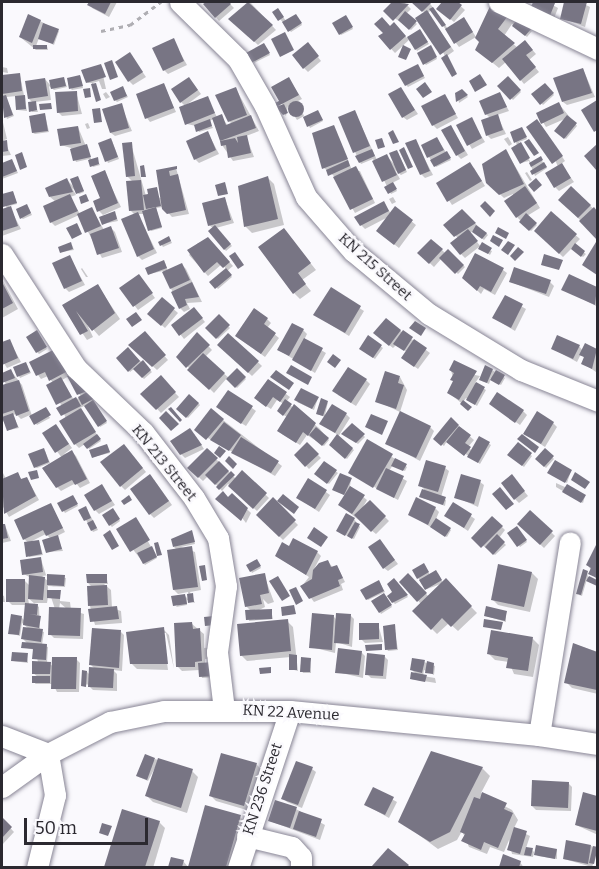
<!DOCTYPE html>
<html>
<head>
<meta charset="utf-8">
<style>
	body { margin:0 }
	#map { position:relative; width:599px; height:869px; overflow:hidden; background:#faf9fd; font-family:Bitter,serif }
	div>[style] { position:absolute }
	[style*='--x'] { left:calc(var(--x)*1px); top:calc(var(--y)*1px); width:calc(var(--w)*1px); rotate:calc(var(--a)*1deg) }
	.shadow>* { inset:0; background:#0003 }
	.building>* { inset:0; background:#787584 }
	.round { border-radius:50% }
	.path>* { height:3px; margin-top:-1.5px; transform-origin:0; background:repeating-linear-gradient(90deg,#afaeb3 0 4.5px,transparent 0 9px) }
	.roads { filter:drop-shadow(0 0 2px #888595) drop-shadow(0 0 2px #888595) }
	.minor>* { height:21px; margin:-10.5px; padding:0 10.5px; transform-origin:10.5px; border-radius:10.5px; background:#fff }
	span { translate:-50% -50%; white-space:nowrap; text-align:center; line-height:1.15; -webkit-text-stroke:4.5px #faf9fd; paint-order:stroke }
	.street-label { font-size:15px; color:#2b2930 }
	.frame { position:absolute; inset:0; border:3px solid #2b2930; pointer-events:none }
	.scale { position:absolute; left:24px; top:818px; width:124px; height:27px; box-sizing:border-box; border:3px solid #2b2930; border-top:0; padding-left:8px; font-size:18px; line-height:21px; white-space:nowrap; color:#2b2930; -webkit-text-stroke:4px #faf9fd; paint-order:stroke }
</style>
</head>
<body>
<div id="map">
	<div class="shadow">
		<i style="clip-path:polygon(90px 2px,117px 2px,109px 17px,92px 8px)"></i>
		<i style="clip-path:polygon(208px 2px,228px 2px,234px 8px,219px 21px,205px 4px)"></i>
		<i style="clip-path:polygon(250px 2px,276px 30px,258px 45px,230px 19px)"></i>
		<i style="clip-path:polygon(394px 2px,404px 2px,411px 9px,406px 14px,417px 24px,411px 30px,385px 11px)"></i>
		<i style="clip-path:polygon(413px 2px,429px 2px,448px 29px,467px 23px,476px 37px,459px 47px,431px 10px,428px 13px,454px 51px,447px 56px,455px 78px,425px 13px)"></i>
		<i style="clip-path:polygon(444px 2px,456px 2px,465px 10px,454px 22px,438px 9px)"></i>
		<i style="clip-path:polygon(535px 2px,547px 2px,558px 8px,553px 21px,531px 11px)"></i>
		<i style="clip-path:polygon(566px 2px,580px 2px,590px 7px,585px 27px,562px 18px)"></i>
		<i style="clip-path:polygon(493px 4px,532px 31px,527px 37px,512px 24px,504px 36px,518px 48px,529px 46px,536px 54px,529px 60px,539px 72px,524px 84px,506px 62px,499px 68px,477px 50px)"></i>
		<i style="clip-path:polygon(279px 11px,286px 21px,297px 17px,302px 25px,291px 32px,274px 12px)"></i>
		<i style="clip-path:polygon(347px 18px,353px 29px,341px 35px,340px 34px)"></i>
		<i style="clip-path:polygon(40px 21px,59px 31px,54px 45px,39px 38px,36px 46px,47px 46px,48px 50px,36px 50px,20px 37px)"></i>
		<i style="clip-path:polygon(394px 24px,407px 38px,420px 31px,429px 44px,417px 51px,410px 39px,395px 53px,380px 37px)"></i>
		<i style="clip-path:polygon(173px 40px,187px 65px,168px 74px,164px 70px)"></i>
		<i style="clip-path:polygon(265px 46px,270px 55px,254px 63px,253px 62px)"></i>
		<i style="clip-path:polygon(311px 48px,321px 61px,308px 72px,304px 68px)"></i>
		<i style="clip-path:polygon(432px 49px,437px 59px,426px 65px,425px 64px)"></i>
		<i style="clip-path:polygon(130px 54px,146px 77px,133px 85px,129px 81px)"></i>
		<i style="clip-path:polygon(101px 66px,106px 89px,102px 89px,99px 81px,93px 83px,99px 102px,92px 83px,87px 83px)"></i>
		<i style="clip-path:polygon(2px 67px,7px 68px,8px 73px,2px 72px)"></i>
		<i style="clip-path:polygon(419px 67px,425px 78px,408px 87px,406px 85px)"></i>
		<i style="clip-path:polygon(583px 69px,595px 97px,567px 105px,563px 102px)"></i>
		<i style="clip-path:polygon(20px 75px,27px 111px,18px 110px,17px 96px,6px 97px,14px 116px,7px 119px,2px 106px,2px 77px)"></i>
		<i style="clip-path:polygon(80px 76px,83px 88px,72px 90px,71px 89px)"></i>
		<i style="clip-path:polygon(508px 78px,521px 92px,513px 100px,500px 86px)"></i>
		<i style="clip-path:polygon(45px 79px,51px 86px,64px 79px,67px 87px,54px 90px,49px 86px,51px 100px,35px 102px,38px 112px,32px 112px,33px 103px,29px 99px)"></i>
		<i style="clip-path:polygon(289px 79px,302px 99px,298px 101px,304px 116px,297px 120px,288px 106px,286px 116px,276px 105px,283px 106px,273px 87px)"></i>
		<i style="clip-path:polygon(192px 82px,201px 94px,185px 106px,181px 102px)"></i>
		<i style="clip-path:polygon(164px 85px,176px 112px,150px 122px,147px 118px)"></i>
		<i style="clip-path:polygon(545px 85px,554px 95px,543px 105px,534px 95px)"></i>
		<i style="clip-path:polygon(400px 88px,418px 114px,407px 120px,403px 117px)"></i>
		<i style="clip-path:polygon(236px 89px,259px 131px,246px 136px,254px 157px,233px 161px,222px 145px,214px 119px,209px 121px,213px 128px,199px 132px,196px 126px,187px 124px,207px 98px,217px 117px,221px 116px,228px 126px,232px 124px,229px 121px)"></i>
		<i style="clip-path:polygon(124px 90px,128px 97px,117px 102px,115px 100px)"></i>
		<i style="clip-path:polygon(462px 91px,468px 97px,459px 103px,457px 93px)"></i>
		<i style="clip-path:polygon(76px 92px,82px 114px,62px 116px,58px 112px)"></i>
		<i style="clip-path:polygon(106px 92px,110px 97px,106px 99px,103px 94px)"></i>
		<i style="clip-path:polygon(500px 94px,509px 111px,497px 115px,506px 134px,491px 139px,487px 135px,490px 118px,486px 114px)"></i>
		<i style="clip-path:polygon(445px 96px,458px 118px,437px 129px,433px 125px)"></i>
		<i style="clip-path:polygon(559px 104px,577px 126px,566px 139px,556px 131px,567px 118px,546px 127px,538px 114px)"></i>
		<i style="clip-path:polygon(121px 105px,132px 131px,115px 136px,111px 133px)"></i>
		<i style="clip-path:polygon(355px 112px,377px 160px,386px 155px,394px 164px,398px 153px,407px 172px,401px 175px,395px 170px,400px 179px,392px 183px,397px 191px,391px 194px,373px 159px,361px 164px,355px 152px)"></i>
		<i style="clip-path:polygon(319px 113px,323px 121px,310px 128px,309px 126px)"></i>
		<i style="clip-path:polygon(45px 115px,49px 132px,35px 134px,33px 133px)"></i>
		<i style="clip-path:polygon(2px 118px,7px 139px,4px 140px,11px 155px,2px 156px)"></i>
		<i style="clip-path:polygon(471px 119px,485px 142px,472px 149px,458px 126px)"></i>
		<i style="clip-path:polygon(88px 123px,90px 128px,87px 129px,85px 124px)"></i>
		<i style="clip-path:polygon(541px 125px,565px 161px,561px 164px,574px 182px,559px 191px,555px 187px,558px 167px)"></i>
		<i style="clip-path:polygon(334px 126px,352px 170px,360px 171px,375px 203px,355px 213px,334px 176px,324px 168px,313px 134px)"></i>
		<i style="clip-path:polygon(78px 127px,92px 161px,97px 159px,100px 165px,93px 167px,89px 159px,76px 162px,71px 148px,61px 145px)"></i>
		<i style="clip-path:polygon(451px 127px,468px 155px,461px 159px,457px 155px)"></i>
		<i style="clip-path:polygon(523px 130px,527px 139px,519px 142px,531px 163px,540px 158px,547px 168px,535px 176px,529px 161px,521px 163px,516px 142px)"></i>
		<i style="clip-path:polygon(208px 133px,219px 154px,199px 163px,195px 159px)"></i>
		<i style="clip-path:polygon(508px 137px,512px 144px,509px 146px,504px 139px)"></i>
		<i style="clip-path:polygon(415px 140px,433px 175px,425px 178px,421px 174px)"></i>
		<i style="clip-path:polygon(438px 140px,451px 160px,436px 167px,429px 157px)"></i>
		<i style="clip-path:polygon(112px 141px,119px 159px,108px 163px,100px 144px)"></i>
		<i style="clip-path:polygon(131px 144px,146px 196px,162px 198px,158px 172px,176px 168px,189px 214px,172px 217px,163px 207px,156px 208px,162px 228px,151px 231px,144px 214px,138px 214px,157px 253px,142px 260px,138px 256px,135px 215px,131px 211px,133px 182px,127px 176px)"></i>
		<i style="clip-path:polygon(506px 151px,540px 208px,527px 216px,537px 225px,531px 231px,517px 217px,513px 194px,504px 198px,487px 182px)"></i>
		<i style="clip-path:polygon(12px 161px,18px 173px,2px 179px,2px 165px)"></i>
		<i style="clip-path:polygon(474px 168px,485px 186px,452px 205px,438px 183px)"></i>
		<i style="clip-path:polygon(104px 172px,121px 207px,103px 215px,99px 211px)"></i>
		<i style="clip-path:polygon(527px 172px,532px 180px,530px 181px,525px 173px)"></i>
		<i style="clip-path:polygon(268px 178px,274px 184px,284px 225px,252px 233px,246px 227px,241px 208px)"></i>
		<i style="clip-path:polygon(67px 180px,76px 189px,79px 180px,84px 192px,79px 194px,72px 188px,76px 195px,70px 197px,80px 214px,92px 209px,104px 230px,111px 228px,115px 232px,122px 252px,102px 258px,79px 215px,55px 226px,51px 222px,56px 202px,50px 197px)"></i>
		<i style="clip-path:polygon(571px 188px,598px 213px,598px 238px,560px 200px)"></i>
		<i style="clip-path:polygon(13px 192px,17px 204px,9px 206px,21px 229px,2px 236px,2px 211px,7px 209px,2px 195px)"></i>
		<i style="clip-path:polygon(393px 197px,396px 202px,392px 204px,389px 199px)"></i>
		<i style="clip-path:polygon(225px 199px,234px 223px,216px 228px,232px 246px,226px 251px,210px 231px,213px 228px,209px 225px)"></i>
		<i style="clip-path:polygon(384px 202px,391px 214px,395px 208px,416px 225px,399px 248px,382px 235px,390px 216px,365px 229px,361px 225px)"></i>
		<i style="clip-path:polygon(28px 207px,32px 215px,23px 219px,21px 218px)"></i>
		<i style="clip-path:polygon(461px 211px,488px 235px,484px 240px,473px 231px,470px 233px,481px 247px,492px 251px,490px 255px,479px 247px,465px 258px,461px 254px,458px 238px,445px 225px)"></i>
		<i style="clip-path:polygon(551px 213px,580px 239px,574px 245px,586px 254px,583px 257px,572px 248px,563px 257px,536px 231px)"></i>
		<i style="clip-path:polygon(116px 215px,118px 221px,103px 224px)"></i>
		<i style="clip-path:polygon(284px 230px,316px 270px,302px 280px,311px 291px,300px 299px,294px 293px)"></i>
		<i style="clip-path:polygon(170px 239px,172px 243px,163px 247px,160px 242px)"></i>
		<i style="clip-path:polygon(208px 239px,233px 266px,227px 271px,232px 277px,218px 289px,212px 282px,227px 270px,222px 264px,208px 276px,189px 255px,198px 243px,200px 246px)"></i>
		<i style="clip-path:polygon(72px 245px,74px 250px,62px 252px)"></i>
		<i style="clip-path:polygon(442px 250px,446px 254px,448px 251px,465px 267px,458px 274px,442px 258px,434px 267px,419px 253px)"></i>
		<i style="clip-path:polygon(70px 257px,85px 285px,69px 292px,65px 288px)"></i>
		<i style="clip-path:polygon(165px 263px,168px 271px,182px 265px,186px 269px,202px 302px,187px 303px,190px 309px,184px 312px,180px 308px,163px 271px,149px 274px)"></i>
		<i style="clip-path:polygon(82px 268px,88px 277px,86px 277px,81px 269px)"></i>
		<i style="clip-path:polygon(503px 270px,507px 273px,495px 295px,484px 289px,481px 294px,464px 278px)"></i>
		<i style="clip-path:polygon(569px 276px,598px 288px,598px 307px,563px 289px)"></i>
		<i style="clip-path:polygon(2px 279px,18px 309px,2px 318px)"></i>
		<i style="clip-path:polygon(142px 280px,155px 298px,138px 310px,121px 288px)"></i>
		<i style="clip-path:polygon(511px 282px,550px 282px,554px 286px,549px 297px)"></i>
		<i style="clip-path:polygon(98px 286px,120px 319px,99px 336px,85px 320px,93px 337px,87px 340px,64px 306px)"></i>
		<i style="clip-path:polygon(331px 290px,364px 311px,349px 336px,315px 315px)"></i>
		<i style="clip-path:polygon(505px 297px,526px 309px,515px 331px,494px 318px)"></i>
		<i style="clip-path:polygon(162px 299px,178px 313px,165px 328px,149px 314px)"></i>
		<i style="clip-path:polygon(197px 312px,205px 322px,184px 339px,173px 325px)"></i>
		<i style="clip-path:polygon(219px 317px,230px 328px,218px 339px,207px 328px)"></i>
		<i style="clip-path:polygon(267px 319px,271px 323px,267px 328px,279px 338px,265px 357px,240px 339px)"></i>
		<i style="clip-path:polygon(386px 320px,430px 353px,418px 369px,407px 361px,407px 352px,396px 345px,393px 348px,379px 337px)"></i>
		<i style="clip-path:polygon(303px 330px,307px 334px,304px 340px,326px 353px,315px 373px,279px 350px)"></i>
		<i style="clip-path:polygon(38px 334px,47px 349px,39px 354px,37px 352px)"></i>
		<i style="clip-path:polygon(197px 334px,212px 350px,205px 357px,229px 378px,237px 370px,246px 379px,237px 388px,227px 378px,214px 393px,178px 357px)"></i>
		<i style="clip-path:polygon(229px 335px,262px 366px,252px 376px,219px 345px)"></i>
		<i style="clip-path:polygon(148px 337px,168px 360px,157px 370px,130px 345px)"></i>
		<i style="clip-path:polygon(369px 338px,383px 348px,375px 359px,362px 350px)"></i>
		<i style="clip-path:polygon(9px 340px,21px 362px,7px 368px,2px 360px,2px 344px)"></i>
		<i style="clip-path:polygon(586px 345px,598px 351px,596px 372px,583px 363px,585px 359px,581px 354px,577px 362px,553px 349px,579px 346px,583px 351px)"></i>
		<i style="clip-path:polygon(128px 349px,152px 372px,144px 379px,134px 369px,130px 372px,118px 358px)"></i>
		<i style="clip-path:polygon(58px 355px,69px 376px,62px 380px,74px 400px,81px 397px,69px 376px,90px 394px,107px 423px,100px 427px,86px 405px,80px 408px,101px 441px,89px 449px,85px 444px,79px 448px,75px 444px,53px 383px,48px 376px,41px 379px,38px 375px)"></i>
		<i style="clip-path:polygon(27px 365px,31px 373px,20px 378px,19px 376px)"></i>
		<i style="clip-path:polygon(451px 370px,480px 376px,475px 383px,486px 390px,477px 406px,466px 398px,463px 402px,471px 411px,449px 393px,454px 382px)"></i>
		<i style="clip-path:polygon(492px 370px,505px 378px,501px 385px,491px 378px,489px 384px,482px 381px)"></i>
		<i style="clip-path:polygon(11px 371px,22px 385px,32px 416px,45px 409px,50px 418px,37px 425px,30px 415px,21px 419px,16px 414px,13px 415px,19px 428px,9px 430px,2px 419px,2px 387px,6px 385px,2px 375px)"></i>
		<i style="clip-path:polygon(160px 377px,179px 397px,161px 413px,143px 394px)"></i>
		<i style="clip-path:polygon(400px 377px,407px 390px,400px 412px,377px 401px)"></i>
		<i style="clip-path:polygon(366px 380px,370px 384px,356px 406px,338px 395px)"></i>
		<i style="clip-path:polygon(268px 381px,286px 394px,290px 397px,286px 402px,319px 428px,329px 440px,324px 446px,307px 435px,300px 445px,282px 434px,287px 417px,280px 413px,284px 404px,277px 400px,271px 409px,260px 402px)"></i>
		<i style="clip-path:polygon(190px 396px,200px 405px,188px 418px,178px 409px)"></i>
		<i style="clip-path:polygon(318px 398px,314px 410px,297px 402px)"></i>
		<i style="clip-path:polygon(328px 402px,325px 415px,346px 414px,350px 418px,338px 437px,354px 450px,347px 459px,331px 445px,338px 435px,321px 424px,325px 417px,317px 414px)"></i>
		<i style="clip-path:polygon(495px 407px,523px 411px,527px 415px,520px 425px)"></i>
		<i style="clip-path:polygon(252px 408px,256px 411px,246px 426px,222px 411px)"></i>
		<i style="clip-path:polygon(223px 420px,282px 466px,275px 476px,199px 433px)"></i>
		<i style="clip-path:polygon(553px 423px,557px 427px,545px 447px,525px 434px)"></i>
		<i style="clip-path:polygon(352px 425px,365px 437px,358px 444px,345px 435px)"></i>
		<i style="clip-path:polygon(458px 426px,474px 440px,468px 447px,472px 451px,480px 438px,491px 445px,480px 464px,447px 441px,444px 446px,435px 439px)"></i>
		<i style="clip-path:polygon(430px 427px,434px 431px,420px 461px,387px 443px)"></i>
		<i style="clip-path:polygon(59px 430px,72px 448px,64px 454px,72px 452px,76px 456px,90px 483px,80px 488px,76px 483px,61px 491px,57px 487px,62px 458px,44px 434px)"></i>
		<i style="clip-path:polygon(194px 434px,204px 449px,185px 458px,181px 454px)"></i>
		<i style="clip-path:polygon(368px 441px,407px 467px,405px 471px,393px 465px,389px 471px,407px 481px,398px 500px,349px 473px)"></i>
		<i style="clip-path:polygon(307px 444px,321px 458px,309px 469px,296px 455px)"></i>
		<i style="clip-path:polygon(518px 444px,532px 456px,524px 467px,509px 455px)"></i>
		<i style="clip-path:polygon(107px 446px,110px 453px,93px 457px)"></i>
		<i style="clip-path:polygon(128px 450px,146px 472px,125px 490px,121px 486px)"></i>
		<i style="clip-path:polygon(207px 450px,236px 479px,242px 472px,269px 498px,257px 511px,228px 484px,222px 491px,208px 476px,203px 481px,189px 468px)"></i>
		<i style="clip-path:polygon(545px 450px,554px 459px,546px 468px,537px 459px)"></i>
		<i style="clip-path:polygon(45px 451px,50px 463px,37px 468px,35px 467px)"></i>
		<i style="clip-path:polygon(324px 463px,338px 473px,329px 484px,316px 474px)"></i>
		<i style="clip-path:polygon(445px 468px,449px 471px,441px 497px,446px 500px,445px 506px,423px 498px,424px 489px,420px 485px)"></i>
		<i style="clip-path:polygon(2px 471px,6px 479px,17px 474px,22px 480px,27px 478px,39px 500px,9px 517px,2px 505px)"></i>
		<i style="clip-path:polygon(571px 471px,567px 483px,551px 474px)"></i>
		<i style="clip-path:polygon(341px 475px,351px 479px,350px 486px,367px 500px,363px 507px,370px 502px,389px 521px,376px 534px,340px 505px,346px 496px,336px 491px)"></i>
		<i style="clip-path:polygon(154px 480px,172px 505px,154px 518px,150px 514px)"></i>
		<i style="clip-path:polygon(309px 480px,330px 495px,319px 512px,298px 498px)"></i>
		<i style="clip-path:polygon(515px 480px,528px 496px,519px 503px,515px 499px)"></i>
		<i style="clip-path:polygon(480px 482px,484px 485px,478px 507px,456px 497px)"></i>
		<i style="clip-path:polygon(556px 483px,585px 496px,583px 503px,556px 487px)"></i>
		<i style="clip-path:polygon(102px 486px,115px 505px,99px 514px,95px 510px)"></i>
		<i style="clip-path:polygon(232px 495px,251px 513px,246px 523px,228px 499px)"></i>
		<i style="clip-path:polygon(74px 498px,78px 506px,65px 513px,59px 504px)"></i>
		<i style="clip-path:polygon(273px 500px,298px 525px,283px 540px,258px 515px)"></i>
		<i style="clip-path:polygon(453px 504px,475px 519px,468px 531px,446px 516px)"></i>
		<i style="clip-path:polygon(51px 505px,65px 532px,57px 536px,63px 551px,47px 552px,51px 539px,46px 534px,30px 542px,39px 541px,43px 555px,29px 557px,29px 543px,24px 539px)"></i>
		<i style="clip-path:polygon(435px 508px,439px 512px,436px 519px,451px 530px,447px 537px,409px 514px)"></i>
		<i style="clip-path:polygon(87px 509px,98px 530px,93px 532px,80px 510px)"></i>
		<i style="clip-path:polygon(114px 511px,120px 521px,112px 527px,110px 525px)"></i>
		<i style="clip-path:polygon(530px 512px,555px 536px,544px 548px,519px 524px)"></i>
		<i style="clip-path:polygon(493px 518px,505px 530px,499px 538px,506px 545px,495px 555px,473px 538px)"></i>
		<i style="clip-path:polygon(136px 519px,157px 558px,145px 565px,118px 530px)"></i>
		<i style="clip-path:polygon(354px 519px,360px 527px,354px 539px,339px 532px)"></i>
		<i style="clip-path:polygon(5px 525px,11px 541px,2px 543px,2px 526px)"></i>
		<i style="clip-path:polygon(518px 529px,527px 542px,520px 547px,510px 533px)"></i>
		<i style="clip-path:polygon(192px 532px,195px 544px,181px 547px,195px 552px,201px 590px,190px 592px,195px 603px,187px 600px,187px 605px,176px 607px,185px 596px,189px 600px,188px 592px,178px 594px,174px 590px,177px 550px,174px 547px)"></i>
		<i style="clip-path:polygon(383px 545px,398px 564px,388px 571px,384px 568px)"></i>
		<i style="clip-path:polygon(596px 547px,598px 548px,598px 586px,587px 579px,582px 596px,579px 595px,587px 572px,588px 577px,597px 581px,588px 565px)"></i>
		<i style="clip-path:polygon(290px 548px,317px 552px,321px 556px,314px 569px,328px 561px,333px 568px,337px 566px,345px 582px,341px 584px,343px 590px,314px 602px,302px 586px,309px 577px,281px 559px)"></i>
		<i style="clip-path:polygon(evenodd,41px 559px,46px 575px,66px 578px,65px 587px,48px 586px,48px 591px,60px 591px,60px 601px,70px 602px,71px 610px,84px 614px,83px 639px,54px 638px,50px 634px,55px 609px,49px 591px,47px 603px,34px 603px,39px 607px,40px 631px,44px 632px,42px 645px,48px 647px,47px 663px,53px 666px,76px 659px,80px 663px,79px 692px,57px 692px,53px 684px,35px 684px,38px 677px,33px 673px,38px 662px,35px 650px,23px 647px,28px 644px,23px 639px,29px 629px,22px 623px,20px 636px,10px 633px,21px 617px,25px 621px,26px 605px,12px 605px,8px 601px,24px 580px,30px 586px,31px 578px,24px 574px,41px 559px,49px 575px,49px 582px,42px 576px,49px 575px,41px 559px,28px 598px,36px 605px,29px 604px,28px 598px,41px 559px,60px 603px,67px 609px,59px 609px,60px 603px)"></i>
		<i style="clip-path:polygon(258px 562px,261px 568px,252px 573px,251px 571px)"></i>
		<i style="clip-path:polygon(425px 566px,430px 575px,438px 573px,443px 583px,445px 580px,477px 613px,458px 631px,449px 623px,437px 634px,414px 611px,421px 604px,401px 582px,408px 575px,429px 597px,441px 584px,427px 589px,418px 578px)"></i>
		<i style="clip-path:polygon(532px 573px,538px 579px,530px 612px,498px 605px,492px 599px)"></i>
		<i style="clip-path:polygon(106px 575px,108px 584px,104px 584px,111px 590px,112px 608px,121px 611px,122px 623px,95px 625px,90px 606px,92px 587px,88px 583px)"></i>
		<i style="clip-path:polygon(264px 575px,274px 602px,268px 604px,263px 599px,265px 607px,257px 611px,271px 610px,273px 619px,249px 621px,251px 611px,246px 606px)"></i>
		<i style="clip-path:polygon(394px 580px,408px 597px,395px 604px,387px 596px,395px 592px)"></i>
		<i style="clip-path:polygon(380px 583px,385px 592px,368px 600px,367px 599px)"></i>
		<i style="clip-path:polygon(2px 595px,4px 596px,5px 602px,2px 602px)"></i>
		<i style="clip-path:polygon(386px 596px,392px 607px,381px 614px,374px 602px)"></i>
		<i style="clip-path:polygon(506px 612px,506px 622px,486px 616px)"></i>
		<i style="clip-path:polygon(350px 615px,354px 619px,352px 647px,336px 642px,335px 653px,311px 647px,333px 616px,337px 620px)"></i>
		<i style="clip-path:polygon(287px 621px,293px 627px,298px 671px,290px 669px,291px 657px,247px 661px,241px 655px)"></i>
		<i style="clip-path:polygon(192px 624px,204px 634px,204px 648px,214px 647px,216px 659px,205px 659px,205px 664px,217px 677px,202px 678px,200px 670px,182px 671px,178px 667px)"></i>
		<i style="clip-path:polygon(378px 624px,383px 642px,365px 643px,361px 639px)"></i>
		<i style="clip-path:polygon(394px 626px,398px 650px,388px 651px,387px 649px)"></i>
		<i style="clip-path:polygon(163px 629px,169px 635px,174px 669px,166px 633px,163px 633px,168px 670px,137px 669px,131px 663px)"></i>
		<i style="clip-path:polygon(121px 632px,124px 635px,122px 671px,113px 670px,117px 674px,117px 691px,93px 690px,87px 684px,84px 687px,87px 672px,90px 675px,95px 669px,91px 665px)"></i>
		<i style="clip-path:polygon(533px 639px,539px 645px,533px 677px,514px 674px,509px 662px,495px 660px,489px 654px)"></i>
		<i style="clip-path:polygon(574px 644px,598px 652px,598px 694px,572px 688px,566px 682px)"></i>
		<i style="clip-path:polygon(361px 652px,365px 656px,363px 678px,337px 672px)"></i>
		<i style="clip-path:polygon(27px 655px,28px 663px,13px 661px)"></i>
		<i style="clip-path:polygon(384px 656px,388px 660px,386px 679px,371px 678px,367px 674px)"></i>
		<i style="clip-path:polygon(310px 659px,311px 673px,303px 673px,302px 671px)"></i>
		<i style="clip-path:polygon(424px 662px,435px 666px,434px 675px,424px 670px,423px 676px,435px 678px,436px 683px,411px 679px,417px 675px,412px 670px)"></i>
		<i style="clip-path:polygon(155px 759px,192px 771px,198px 777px,187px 813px,153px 802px,147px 796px,157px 764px,148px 781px,139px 777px)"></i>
		<i style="clip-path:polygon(256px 764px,262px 770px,250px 811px,216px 801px,210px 795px)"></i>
		<i style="clip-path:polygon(482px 768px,490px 776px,481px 793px,512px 810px,518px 820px,514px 828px,530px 836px,526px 848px,532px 850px,536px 854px,557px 850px,557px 859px,538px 856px,534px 852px,533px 857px,512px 854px,509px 840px,504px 852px,490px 847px,487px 854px,469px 847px,462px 831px,457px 840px,438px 849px,400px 821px)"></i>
		<i style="clip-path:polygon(312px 769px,316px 772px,302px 808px,287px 802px,283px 798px)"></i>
		<i style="clip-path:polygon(568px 783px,572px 787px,571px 811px,536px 810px,532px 806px)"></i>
		<i style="clip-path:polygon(374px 789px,397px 802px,389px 818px,366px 805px)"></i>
		<i style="clip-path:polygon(585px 794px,598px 797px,598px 835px,576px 825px)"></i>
		<i style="clip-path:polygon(206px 807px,240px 817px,246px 823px,234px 868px,189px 868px)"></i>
		<i style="clip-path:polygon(296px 809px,325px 825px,320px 840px,270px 821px)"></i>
		<i style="clip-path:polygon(123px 811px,159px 822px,165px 828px,153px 868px,105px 868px)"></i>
		<i style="clip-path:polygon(2px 819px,14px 832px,2px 845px)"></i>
		<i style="clip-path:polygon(591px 846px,598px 849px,592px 867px,564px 859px)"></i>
		<i style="clip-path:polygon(389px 850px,409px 868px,375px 868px)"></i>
		<i style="clip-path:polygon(504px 856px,520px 862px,524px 868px,500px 868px)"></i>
		<i style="clip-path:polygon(172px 858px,183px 861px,189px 868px,170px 868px)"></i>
	</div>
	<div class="building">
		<i style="clip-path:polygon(89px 2px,111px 2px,105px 14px,87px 5px)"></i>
		<i style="clip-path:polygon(206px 2px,229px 2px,231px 4px,215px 18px,203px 4px)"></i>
		<i style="clip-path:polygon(248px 2px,273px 25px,254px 42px,228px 19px)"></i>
		<i style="clip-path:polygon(392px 2px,409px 4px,393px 21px,383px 11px)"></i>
		<i style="clip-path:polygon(411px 2px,432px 2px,422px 12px)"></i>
		<i style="clip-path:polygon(442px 2px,458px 2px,462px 5px,450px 20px,436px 9px)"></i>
		<i style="clip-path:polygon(492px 2px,511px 12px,498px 29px,515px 43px,492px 63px,475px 50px,479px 42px,475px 38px)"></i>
		<i style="clip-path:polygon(533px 2px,555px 3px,549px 18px,529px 12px)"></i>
		<i style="clip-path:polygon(564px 2px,587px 2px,581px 24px,560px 19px)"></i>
		<i style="clip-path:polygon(433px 7px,446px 25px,442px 27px,429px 9px)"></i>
		<i style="clip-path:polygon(278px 8px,284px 17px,278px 21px,272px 12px)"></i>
		<i style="clip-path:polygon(427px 10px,451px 47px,440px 55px,415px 18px)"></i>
		<i style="clip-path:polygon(405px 11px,417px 21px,409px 30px,398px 20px)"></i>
		<i style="clip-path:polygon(28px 14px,41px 20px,32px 43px,19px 37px)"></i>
		<i style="clip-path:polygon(296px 14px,302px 23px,288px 32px,282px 22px)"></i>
		<i style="clip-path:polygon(346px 15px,353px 27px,339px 35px,332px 23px)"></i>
		<i style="clip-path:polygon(382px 17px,390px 26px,394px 22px,406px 36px,390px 50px,378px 36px,383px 33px,374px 24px)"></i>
		<i style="clip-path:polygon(464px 17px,473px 32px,454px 44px,445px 29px)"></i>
		<i style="clip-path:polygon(518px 18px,531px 29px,525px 36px,512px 26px)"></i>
		<i style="clip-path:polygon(43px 23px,59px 29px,53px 44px,38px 39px)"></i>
		<i style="clip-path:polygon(420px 29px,428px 42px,415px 50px,407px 37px)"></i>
		<i style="clip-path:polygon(285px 32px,294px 50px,280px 57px,271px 39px)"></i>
		<i style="clip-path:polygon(174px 38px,184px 61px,163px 71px,152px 48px)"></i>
		<i style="clip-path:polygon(525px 40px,533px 50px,526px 55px,536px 67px,520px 81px,502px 59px)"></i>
		<i style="clip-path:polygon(308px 42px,319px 56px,303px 69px,292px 55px)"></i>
		<i style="clip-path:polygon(264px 43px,270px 53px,251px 63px,246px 53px)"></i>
		<i style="clip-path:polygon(33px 45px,47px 45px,47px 49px,33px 49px)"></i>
		<i style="clip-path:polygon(403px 45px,411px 49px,406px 60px,398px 57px)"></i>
		<i style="clip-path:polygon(431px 45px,437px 57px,423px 65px,417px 53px)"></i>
		<i style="clip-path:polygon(130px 52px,143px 72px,128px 82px,115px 62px)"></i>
		<i style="clip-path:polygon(447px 54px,457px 74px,452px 77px,441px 58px)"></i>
		<i style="clip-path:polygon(112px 60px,118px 77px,110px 80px,104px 63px)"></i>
		<i style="clip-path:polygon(101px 64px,106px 77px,86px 83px,81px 70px)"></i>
		<i style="clip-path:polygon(418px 64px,424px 76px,405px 86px,398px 74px)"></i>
		<i style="clip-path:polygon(583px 68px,592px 93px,562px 102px,553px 78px)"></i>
		<i style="clip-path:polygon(20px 73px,22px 91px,2px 94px,2px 75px)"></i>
		<i style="clip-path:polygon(480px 74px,487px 85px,475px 92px,469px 81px)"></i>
		<i style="clip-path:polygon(80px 75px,83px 86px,69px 89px,67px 78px)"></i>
		<i style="clip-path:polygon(508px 76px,521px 90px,510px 100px,497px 86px)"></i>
		<i style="clip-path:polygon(64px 77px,66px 86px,51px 89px,49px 80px)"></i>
		<i style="clip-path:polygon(189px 77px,198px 90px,180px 103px,171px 89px)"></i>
		<i style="clip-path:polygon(289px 77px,299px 95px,276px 107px,284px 104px,288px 113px,283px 115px,273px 104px,279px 101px,271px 87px)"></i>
		<i style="clip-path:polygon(45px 78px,48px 96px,28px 99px,25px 81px)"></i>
		<i style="clip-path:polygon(425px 82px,432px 92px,423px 98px,416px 89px)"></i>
		<i style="clip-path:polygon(96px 83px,101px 100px,96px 102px,91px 84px)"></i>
		<i style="clip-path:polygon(164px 83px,174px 108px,145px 119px,136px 94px)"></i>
		<i style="clip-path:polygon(545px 83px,554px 93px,540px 105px,531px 94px)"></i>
		<i style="clip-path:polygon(123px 86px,127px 96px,114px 101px,110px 92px)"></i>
		<i style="clip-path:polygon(236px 87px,247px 115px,228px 122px,215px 95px)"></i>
		<i style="clip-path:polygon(401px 87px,415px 110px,402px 118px,388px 94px)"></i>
		<i style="clip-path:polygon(90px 88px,91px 97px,85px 98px,83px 89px)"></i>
		<i style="clip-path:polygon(462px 89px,468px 95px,456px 102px,455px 93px)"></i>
		<i style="clip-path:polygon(77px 91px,78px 111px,57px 113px,55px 92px)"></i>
		<i style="clip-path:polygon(500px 92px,507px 107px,485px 115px,479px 101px)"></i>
		<i style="clip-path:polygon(445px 94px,456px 114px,432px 126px,421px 106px)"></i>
		<i style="clip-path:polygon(6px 95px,13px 115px,4px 118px,2px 96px)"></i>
		<i style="clip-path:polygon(25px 95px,26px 109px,16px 110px,15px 96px)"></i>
		<i style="clip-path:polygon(208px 96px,215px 113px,185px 125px,179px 107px)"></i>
		<i style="clip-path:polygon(597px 100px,597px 130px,594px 132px,581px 110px)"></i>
		<i class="round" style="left:288px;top:101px;width:16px;height:16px"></i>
		<i style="clip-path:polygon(36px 101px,37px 110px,29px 112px,28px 102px)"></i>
		<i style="clip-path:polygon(559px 102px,564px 113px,541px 124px,536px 113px)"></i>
		<i style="clip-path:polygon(51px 103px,52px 109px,40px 110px,39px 104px)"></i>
		<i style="clip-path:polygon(122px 103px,129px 128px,110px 133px,102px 109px)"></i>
		<i style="clip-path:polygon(100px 108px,102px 122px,94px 123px,92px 109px)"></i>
		<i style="clip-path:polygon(318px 110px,323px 120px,307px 127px,303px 117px)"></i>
		<i style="clip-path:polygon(355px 110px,370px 146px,353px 153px,338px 117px)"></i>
		<i style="clip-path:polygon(45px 113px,48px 131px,32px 133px,29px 116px)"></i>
		<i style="clip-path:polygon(222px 114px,226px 125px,251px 115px,256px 128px,220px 141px,212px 118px)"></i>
		<i style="clip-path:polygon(498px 114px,503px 130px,486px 136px,481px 120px)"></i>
		<i style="clip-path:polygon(567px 115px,577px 123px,564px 139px,554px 131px)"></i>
		<i style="clip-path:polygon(472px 117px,482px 138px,467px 146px,456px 125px)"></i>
		<i style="clip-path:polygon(210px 119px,212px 126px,196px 132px,194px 125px)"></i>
		<i style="clip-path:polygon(537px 119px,563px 156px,552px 164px,526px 127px)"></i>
		<i style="clip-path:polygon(334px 125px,348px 159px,322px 169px,312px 133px)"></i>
		<i style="clip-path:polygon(451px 125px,465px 151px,456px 156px,441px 130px)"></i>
		<i style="clip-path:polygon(78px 126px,81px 143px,60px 146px,57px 129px)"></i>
		<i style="clip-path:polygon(522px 127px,527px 137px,514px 143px,510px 132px)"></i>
		<i style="clip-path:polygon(393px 130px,399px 142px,393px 144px,388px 133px)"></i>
		<i style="clip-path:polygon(208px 131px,216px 150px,194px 160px,186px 141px)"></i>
		<i style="clip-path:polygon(247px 135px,251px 153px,228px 158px,226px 145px,221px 146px,220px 141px,235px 138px,238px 143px,237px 137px)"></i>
		<i style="clip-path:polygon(437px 137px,444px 150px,427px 158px,421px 145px)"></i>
		<i style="clip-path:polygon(111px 138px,118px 157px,105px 162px,98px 143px)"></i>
		<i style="clip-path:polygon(382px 138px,385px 147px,378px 149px,375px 140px)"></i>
		<i style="clip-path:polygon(416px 139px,430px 171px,420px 175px,405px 143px)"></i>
		<i style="clip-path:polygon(529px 139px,539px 153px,534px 156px,524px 142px)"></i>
		<i style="clip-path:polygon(7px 140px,8px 151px,2px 152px,2px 141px)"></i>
		<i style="clip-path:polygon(132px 142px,135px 176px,126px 177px,122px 143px)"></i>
		<i style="clip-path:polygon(521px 142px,530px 158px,520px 164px,511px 148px)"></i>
		<i style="clip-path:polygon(87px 144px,91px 157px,73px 161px,70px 149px)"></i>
		<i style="clip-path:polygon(597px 144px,597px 171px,584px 156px)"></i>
		<i style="clip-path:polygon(404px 147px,413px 167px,408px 169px,399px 150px)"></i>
		<i style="clip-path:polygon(372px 149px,375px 156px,359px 163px,355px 156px)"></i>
		<i style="clip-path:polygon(506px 149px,524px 184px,499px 195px,486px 183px,482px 164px)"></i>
		<i style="clip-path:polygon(397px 150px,406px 170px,398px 174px,389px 153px)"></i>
		<i style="clip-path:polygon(447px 151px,451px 158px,434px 167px,430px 160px)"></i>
		<i style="clip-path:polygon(22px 152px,27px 167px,20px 170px,15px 155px)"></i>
		<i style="clip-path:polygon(387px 154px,397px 175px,382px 182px,372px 161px)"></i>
		<i style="clip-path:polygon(541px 156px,543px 160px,531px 167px,529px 163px)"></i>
		<i style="clip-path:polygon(98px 157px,99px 164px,90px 167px,88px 160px)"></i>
		<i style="clip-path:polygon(12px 159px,17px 171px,2px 177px,2px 163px)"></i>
		<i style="clip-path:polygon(348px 160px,350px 166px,328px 176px,326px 170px)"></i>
		<i style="clip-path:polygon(470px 162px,482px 181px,447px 202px,436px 183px)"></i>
		<i style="clip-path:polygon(544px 162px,547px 167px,532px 175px,530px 171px)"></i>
		<i style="clip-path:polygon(562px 163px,571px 178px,554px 188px,545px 173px)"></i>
		<i style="clip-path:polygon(144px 165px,146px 177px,141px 177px,140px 166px)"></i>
		<i style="clip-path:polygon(177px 166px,177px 169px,169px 171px,170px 176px,178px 174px,186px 210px,167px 214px,162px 209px,156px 170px)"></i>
		<i style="clip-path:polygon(356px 166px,373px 199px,350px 210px,333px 177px)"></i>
		<i style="clip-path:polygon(105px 170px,118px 203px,97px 212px,93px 201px,100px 198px,91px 176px)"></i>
		<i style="clip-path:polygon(78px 176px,84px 191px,76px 194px,70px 179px)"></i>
		<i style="clip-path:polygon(268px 176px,278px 219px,244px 227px,238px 186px)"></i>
		<i style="clip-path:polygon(67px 178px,73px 192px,49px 197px,45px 188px)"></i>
		<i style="clip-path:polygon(536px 178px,542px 185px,534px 192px,528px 185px)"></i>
		<i style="clip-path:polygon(141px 180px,144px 210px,129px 211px,126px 181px)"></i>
		<i style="clip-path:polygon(225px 182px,228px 194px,218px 196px,215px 185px)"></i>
		<i style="clip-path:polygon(393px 182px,397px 189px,388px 194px,384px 187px)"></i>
		<i style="clip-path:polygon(525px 186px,537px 203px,516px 218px,504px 201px)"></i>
		<i style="clip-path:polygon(571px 186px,591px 205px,578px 218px,558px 200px)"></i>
		<i style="clip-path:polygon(157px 187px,161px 206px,146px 209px,143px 195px,148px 194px,147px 189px)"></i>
		<i style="clip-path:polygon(13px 191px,17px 203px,3px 207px,2px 194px)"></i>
		<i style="clip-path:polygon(70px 194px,78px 211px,50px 223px,43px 206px)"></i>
		<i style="clip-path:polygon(86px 194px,89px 201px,81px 204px,79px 197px)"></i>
		<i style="clip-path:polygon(225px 197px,231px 220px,208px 226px,202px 203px)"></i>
		<i style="clip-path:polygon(384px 201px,389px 211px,360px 226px,354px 217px)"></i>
		<i style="clip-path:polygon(485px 201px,495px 211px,490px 217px,480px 206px)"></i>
		<i style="clip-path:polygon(27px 204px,31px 213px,20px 219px,16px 209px)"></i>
		<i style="clip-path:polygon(11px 206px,18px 226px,2px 231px,2px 209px)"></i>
		<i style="clip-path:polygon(395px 206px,413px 220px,394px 245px,376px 231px)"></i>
		<i style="clip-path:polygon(92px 207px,101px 226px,85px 233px,77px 214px)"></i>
		<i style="clip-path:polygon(156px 207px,162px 227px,148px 231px,142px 211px)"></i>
		<i style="clip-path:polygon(594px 207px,597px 211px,597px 240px,579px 221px)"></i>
		<i style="clip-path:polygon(462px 209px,476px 223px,454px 237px,443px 225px)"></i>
		<i style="clip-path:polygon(115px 211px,117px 219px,102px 225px,99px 217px)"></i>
		<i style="clip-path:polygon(551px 211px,577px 234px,559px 254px,534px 231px)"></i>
		<i style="clip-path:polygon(138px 212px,154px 249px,137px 257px,121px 219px)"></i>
		<i style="clip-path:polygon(526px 213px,537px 223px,529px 231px,519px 222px)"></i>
		<i style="clip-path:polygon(77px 223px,82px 234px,72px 239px,66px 228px)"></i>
		<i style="clip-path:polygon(215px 225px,231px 244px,224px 250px,208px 231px)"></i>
		<i style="clip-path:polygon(476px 225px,487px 233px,482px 239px,472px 232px)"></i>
		<i style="clip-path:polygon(111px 226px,119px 248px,97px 255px,90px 234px)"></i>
		<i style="clip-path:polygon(498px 227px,509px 233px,506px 239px,495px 233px)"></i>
		<i style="clip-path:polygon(284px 228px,311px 263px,298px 273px,306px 284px,293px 294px,258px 247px)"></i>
		<i style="clip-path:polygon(468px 229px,478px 241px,460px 255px,450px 243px)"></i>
		<i style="clip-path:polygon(493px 235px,503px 240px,499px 247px,490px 241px)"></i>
		<i style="clip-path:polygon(169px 236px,171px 241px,160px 246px,158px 242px)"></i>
		<i style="clip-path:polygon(208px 237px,230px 262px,223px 268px,217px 262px,204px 273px,187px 250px)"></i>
		<i style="clip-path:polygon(431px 239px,443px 249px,429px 264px,417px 253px)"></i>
		<i style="clip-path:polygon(508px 241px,515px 245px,508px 255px,501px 250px)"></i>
		<i style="clip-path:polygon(71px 242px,73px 249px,60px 253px,58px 247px)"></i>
		<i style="clip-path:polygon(482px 242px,492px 248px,488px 254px,478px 249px)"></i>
		<i style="clip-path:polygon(596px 242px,597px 243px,597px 275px,582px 265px)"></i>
		<i style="clip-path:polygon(575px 243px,585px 251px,581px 257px,571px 249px)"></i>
		<i style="clip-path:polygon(518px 247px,524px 252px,515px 261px,510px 256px)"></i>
		<i style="clip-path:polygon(448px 249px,464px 265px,455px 274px,439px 258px)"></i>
		<i style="clip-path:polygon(235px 252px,244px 265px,238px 269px,229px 256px)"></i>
		<i style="clip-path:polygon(475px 253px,504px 268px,491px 292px,480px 286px,477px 291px,462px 278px)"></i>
		<i style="clip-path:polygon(544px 254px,563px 260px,559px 270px,541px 265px)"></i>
		<i style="clip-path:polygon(70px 255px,82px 281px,64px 289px,52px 263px)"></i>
		<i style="clip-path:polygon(164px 260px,167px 268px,148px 275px,145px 268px)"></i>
		<i style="clip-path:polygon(182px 263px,190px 280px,170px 289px,162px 272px)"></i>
		<i style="clip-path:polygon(514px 267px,551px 280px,546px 294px,509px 282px)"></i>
		<i style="clip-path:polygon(226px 268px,232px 275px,215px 289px,209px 282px)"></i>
		<i style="clip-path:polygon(139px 274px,153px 293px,133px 307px,119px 288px)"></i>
		<i style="clip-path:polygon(569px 274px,597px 287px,595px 305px,561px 290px)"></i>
		<i style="clip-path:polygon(2px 282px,13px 303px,2px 309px)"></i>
		<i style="clip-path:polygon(192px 282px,199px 297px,185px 299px,187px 305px,179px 309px,171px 292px)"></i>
		<i style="clip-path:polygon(98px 284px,115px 313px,92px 331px,76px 311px,88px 331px,80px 335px,62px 305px)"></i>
		<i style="clip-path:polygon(331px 287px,361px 306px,345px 333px,313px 315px)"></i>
		<i style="clip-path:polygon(505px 295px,523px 304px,511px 328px,492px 318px)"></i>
		<i style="clip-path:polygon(162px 297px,175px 308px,161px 326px,147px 314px)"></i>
		<i style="clip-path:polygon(194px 307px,203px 318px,179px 336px,171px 325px)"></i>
		<i style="clip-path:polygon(254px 308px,268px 318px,264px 324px,276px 333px,261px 354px,235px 336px)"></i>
		<i style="clip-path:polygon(136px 312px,142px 320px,132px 327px,126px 319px)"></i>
		<i style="clip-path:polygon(219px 314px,230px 325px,216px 339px,205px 328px)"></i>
		<i style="clip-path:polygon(386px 318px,401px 330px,389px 346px,373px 333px)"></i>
		<i style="clip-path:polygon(415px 321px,426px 328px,421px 336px,409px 328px)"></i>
		<i style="clip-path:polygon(292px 323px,304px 329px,289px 356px,277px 350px)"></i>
		<i style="clip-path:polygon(37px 330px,47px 347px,36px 353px,26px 337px)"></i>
		<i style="clip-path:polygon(403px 330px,413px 337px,404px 351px,393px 344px)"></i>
		<i style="clip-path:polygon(145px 331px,166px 355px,152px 367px,128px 345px)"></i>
		<i style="clip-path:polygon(197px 332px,210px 345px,186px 368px,176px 357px)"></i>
		<i style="clip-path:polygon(228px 333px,259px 361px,248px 373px,217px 345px)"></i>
		<i style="clip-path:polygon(368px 335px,382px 345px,373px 358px,359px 349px)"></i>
		<i style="clip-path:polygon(557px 335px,580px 345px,573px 359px,551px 349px)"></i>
		<i style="clip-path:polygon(304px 338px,323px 348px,311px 371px,292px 360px)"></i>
		<i style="clip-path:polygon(10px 339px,18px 358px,2px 365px,2px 342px)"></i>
		<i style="clip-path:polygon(414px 339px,427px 348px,414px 367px,401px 358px)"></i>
		<i style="clip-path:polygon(585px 343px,597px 349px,592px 369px,581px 364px,584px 357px,579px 355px)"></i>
		<i style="clip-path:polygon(128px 347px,140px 361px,128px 372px,116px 358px)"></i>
		<i style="clip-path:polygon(55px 349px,66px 372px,49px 381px,45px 372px,36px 376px,29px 362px)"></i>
		<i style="clip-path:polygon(203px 353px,225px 373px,209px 390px,187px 370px)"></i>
		<i style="clip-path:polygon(333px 354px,341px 360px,335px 368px,327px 362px)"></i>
		<i style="clip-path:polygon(143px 360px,151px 370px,142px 378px,133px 369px)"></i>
		<i style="clip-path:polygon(454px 360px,477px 371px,459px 400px,447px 393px,453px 381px,450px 380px,454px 373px,449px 370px)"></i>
		<i style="clip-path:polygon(26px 362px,30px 372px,17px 377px,13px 367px)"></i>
		<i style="clip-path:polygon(291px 365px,312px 377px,308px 385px,286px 373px)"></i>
		<i style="clip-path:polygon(485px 365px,493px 369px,487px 383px,479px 380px)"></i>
		<i style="clip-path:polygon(348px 367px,367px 379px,351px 403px,332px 391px)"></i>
		<i style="clip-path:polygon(237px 368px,246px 377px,235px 388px,226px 379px)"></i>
		<i style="clip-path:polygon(11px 369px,15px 378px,2px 383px,2px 373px)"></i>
		<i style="clip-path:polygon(276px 370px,294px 383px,289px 390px,270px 377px)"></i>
		<i style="clip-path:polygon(496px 370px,505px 375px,499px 385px,490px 380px)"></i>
		<i style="clip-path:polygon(77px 371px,87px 391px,77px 395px,67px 376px)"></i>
		<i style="clip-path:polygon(385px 371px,400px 376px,398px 383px,404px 385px,396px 409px,375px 402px)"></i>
		<i style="clip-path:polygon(161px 375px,176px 392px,156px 410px,140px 394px)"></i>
		<i style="clip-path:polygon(61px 377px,72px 397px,56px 405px,46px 385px)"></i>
		<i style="clip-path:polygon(268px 379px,287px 392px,280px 402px,273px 397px,266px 407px,254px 398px)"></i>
		<i style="clip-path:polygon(19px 380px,29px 411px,16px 416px,14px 410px,2px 414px,2px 385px)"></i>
		<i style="clip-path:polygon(476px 382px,485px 387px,475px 405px,466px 400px)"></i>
		<i style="clip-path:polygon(301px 388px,319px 397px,312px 409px,294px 400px)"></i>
		<i style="clip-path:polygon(228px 390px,253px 406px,241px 424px,216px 407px)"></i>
		<i style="clip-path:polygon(89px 391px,93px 399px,82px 405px,78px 397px)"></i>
		<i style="clip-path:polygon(497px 392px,524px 410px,515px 423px,489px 404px)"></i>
		<i style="clip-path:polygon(189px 394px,199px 403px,186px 418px,176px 409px)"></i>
		<i style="clip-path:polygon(76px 397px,81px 406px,61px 416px,56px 408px)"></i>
		<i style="clip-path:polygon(321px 398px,328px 401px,323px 416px,316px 414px)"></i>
		<i style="clip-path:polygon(285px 399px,292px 404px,283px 416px,277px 411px)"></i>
		<i style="clip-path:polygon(93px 400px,107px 421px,98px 427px,84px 406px)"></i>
		<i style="clip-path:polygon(463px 400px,472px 407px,468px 411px,460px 404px)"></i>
		<i style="clip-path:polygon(294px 404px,316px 423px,308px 436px,303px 432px,296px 443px,277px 431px)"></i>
		<i style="clip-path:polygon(332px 404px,347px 413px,335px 433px,319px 424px)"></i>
		<i style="clip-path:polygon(46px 407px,51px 415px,34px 425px,29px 416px)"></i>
		<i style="clip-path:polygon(171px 407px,182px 420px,180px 422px,168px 409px)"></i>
		<i style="clip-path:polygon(81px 408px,96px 432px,74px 445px,59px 421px)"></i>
		<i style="clip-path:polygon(211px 408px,224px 419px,206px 440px,194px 430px)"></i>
		<i style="clip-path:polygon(166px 411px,179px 424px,171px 431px,159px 418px)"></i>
		<i style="clip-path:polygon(400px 411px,431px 426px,416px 458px,385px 444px)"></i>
		<i style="clip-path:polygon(537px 411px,554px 422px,541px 444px,523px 434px)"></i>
		<i style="clip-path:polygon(13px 413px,18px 427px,7px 431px,2px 417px)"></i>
		<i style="clip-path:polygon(371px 414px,388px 421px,382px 435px,365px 427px)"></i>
		<i style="clip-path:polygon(451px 417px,459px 425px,441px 446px,433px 439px)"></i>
		<i style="clip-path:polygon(224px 422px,241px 435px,229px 451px,210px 440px)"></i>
		<i style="clip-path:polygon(352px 423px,365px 434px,356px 443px,341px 434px)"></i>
		<i style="clip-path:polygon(56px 424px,69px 444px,55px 453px,42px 433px)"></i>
		<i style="clip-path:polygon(459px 426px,471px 435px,465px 443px,471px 447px,464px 456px,446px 442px)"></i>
		<i style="clip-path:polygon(316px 427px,329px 438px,322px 446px,309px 435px)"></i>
		<i style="clip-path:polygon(190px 428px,202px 445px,180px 455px,170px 441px)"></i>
		<i style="clip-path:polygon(97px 434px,101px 439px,87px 449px,83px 444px)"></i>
		<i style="clip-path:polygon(337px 434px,353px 448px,345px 459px,329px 445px)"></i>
		<i style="clip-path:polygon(522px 434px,539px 447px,535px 453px,517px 439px)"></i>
		<i style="clip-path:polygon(479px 436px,490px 442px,478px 463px,467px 457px)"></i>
		<i style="clip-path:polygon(241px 437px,279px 461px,271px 473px,231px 453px)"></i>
		<i style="clip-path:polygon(367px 439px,393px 454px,373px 488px,348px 473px)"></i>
		<i style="clip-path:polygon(307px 442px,319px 454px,305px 467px,294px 455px)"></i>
		<i style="clip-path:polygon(518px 442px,532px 453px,522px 466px,507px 455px)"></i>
		<i style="clip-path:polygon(107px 444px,110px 452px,92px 458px,89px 450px)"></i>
		<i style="clip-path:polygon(124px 444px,143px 468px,120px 487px,100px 462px)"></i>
		<i style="clip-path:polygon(219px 446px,226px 451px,220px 458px,214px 453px)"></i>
		<i style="clip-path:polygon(44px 448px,49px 462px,34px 468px,28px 454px)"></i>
		<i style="clip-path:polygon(207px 448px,218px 458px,198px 478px,187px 468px)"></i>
		<i style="clip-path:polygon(545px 448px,554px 456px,544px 467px,535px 459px)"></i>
		<i style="clip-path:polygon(72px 450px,87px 479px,75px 485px,72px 480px,56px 488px,42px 468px)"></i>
		<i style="clip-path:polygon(229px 456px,237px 464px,233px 469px,225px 461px)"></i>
		<i style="clip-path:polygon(395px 458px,407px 464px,403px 471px,391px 466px)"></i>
		<i style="clip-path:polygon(426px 460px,446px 466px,438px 492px,418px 486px)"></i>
		<i style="clip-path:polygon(555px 460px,572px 470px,565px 483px,547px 473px)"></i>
		<i style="clip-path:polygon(219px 461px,229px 471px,215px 485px,205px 475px)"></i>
		<i style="clip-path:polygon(324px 461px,337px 470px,327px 484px,314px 474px)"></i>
		<i style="clip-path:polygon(386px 468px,404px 476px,394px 498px,376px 489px)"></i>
		<i style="clip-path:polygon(37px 470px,39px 478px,31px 480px,28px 472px)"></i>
		<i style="clip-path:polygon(242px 470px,267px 493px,253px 509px,228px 486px)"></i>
		<i style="clip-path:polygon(231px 471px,235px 475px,219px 490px,216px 487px)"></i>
		<i style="clip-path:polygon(18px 472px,21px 479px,27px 477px,36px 496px,4px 514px,2px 479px)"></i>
		<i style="clip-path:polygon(575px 472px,590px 482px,585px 489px,571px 480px)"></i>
		<i style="clip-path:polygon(340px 473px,352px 478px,344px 495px,332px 490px)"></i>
		<i style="clip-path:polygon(150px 474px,169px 501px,149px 515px,130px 489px)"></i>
		<i style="clip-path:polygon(461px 474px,481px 480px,474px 504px,454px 498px)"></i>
		<i style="clip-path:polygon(512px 474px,525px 491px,514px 500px,501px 483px)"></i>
		<i style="clip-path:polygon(308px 478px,327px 490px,315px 509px,296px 498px)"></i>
		<i style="clip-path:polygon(102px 484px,112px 501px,94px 511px,84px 495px)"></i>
		<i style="clip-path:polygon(567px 484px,586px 495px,581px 503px,562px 492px)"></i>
		<i style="clip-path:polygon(350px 486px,365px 495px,352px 514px,338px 505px)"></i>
		<i style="clip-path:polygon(500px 487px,514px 504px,506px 510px,492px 494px)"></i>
		<i style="clip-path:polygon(422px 489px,446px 497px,443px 505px,419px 497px)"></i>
		<i style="clip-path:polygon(223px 491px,228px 497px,232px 493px,248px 508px,241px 521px,215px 499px)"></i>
		<i style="clip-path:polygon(283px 494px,299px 507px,294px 514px,277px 501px)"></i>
		<i style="clip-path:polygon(73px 495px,78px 504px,62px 512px,57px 503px)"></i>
		<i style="clip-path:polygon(129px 495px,132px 500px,124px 505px,121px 501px)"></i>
		<i style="clip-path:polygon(273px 497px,296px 520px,279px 537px,256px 515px)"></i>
		<i style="clip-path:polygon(416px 497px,436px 507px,428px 525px,408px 515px)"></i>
		<i style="clip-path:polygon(370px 500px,386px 516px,371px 532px,354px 515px)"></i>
		<i style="clip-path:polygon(453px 502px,472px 514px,464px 528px,444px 516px)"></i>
		<i style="clip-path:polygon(51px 503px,63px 528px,46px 536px,43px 530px,23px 540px,14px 520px)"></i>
		<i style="clip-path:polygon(86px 506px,91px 518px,84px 521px,78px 510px)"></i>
		<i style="clip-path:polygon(113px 508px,120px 519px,109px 526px,102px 515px)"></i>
		<i style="clip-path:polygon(530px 510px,553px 531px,540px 545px,517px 524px)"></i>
		<i style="clip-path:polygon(346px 513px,355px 518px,345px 536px,336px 531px)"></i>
		<i style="clip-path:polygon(492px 516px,503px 526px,481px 548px,471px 538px)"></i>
		<i style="clip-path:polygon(136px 517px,150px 540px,130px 552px,116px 529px)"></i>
		<i style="clip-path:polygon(436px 518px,451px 528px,445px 537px,430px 527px)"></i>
		<i style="clip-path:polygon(93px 520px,97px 528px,91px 531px,87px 523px)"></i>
		<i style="clip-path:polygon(355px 522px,360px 524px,352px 539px,347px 536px)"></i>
		<i style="clip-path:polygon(2px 524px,5px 524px,8px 538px,2px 539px)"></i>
		<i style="clip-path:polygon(517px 526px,527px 540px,517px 547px,507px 533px)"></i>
		<i style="clip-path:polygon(314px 527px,328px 537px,321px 547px,307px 538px)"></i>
		<i style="clip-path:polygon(110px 530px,119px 546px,112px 550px,103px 535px)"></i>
		<i style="clip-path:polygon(192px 530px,195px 542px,173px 547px,171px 539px)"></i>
		<i style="clip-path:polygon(497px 534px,505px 542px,493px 555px,485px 547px)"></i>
		<i style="clip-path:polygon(58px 535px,62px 549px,46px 553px,42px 540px)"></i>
		<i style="clip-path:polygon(293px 538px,318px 551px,306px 575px,275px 556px,282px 542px,289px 546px)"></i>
		<i style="clip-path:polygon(380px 539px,395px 560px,383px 569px,368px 547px)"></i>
		<i style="clip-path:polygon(39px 540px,42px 554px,26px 557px,24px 542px)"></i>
		<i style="clip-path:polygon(158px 542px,162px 555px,157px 556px,154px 543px)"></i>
		<i style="clip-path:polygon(596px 545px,597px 546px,597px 578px,588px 574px,591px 568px,586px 565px)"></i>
		<i style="clip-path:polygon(152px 546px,157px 557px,143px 564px,137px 553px)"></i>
		<i style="clip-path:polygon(192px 546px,198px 587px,173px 590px,167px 550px)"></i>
		<i style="clip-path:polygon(41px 557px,43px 572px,22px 575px,20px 560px)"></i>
		<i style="clip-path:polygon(257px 559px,261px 566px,250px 572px,246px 565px)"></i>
		<i style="clip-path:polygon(328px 560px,331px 567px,337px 565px,343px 578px,338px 580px,340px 586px,309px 599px,300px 586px,312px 579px,313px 570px,319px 563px)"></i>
		<i style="clip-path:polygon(424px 563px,429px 572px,417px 579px,412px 570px)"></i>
		<i style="clip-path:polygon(498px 564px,532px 572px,524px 607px,491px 600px)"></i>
		<i style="clip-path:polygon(205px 565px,207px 580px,202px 581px,199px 566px)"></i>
		<i style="clip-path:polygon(583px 569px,588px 571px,581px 595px,576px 594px)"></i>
		<i style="clip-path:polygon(436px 570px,442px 580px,425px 590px,419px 580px)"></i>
		<i style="clip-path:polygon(265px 573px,269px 593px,260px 595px,262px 604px,245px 607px,239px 578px)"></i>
		<i style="clip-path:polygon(408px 573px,427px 593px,417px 602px,399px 582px)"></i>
		<i style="clip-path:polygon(47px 574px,65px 575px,64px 586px,47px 585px)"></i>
		<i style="clip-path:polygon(86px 574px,107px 574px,107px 583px,87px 583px)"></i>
		<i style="clip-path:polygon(29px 575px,45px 577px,43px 600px,28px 599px)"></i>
		<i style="clip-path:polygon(278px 576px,290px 596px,282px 601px,269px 581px)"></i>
		<i style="clip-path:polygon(589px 576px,597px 580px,597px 586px,586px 581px)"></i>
		<i style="clip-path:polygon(394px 578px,408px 595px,392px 603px,387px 596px,392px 592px,387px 584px)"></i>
		<i style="clip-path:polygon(446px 578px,472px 606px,451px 627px,442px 618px,431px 630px,412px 611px)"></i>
		<i style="clip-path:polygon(6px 579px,25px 579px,25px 602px,6px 602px)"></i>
		<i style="clip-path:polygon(379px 580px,384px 591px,366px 600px,360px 590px)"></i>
		<i style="clip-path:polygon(107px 585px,108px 605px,88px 606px,87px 586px)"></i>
		<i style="clip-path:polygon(296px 587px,303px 601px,296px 605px,289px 590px)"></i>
		<i style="clip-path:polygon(47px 590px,61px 590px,60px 599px,47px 598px)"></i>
		<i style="clip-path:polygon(193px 593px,194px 602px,188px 603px,187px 594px)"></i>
		<i style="clip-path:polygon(384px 593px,392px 605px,379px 613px,371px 601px)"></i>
		<i style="clip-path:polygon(185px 594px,187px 604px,173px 606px,171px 596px)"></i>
		<i style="clip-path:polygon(25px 603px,38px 604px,37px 615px,29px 614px,41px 616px,39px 628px,23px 625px)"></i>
		<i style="clip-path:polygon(294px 605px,296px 614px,282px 616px,281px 607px)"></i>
		<i style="clip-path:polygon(117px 606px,119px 619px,90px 622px,88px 609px)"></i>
		<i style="clip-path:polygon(486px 606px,507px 611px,505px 621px,484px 616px)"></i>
		<i style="clip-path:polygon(49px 607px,81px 608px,80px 636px,48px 635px)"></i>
		<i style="clip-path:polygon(272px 609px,272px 619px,246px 620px,245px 610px)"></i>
		<i style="clip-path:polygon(312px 613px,334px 615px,332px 650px,309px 648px)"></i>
		<i style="clip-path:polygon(336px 613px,351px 614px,349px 644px,334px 643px)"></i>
		<i style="clip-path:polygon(11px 614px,22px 616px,19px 635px,8px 634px)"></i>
		<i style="clip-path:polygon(214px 616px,215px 625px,205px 626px,204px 617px)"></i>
		<i style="clip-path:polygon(288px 619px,291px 651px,240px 656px,237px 624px)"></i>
		<i style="clip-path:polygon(484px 619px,503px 622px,501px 630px,483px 627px)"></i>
		<i style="clip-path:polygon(192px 622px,193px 629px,200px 628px,202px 661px,195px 662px,195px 667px,176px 667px,174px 623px)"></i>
		<i style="clip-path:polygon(359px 623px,379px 623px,379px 639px,359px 640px)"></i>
		<i style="clip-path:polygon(395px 624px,397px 649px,385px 650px,383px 626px)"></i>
		<i style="clip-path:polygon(23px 627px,43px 629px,41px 642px,21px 639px)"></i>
		<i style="clip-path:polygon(164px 627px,168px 664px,130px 664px,126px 632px)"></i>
		<i style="clip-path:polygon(92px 628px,121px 630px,119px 668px,89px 665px)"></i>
		<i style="clip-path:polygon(491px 630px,533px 637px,528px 671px,506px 668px,508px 658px,487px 654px)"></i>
		<i style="clip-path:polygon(22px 642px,47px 644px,46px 660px,32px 659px,33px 649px,21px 648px)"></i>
		<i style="clip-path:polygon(573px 643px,597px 652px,597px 690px,564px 683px)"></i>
		<i style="clip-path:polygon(382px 644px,382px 650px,366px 651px,365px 645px)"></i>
		<i style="clip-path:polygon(338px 648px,362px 651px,359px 675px,335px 673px)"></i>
		<i style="clip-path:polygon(12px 652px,28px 653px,27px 662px,11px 661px)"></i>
		<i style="clip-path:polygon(367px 653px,385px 655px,383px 676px,365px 675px)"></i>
		<i style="clip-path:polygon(289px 654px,297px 655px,297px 670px,289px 670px)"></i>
		<i style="clip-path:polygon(52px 657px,77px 657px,76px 689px,51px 689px)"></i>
		<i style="clip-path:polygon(301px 657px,311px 658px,310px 672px,300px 672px)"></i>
		<i style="clip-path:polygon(412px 658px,425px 660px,422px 673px,410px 670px)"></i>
		<i style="clip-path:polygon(32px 661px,51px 662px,50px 674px,32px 674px)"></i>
		<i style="clip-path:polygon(427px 661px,434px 663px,433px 674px,425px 673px)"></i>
		<i style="clip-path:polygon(215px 662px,216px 676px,199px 677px,198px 663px)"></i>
		<i style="clip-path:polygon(89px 667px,114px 669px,113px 688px,88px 687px)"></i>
		<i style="clip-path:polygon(271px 667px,271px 673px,260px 674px,259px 668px)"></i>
		<i style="clip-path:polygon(82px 670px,87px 671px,86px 687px,81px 686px)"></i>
		<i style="clip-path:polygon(411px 672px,427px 675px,425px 682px,410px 679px)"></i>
		<i style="clip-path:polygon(32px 676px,50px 676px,50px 683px,32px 683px)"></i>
		<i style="clip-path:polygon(431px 751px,483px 767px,450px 832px,430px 842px,398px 822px)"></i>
		<i style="clip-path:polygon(221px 753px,257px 763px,244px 806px,209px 796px)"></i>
		<i style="clip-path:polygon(145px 754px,155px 758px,147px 780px,136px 776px)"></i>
		<i style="clip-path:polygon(158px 758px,193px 769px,181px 808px,145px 796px)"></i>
		<i style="clip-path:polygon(296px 761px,313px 767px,298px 805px,281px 799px)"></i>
		<i style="clip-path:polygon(532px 780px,569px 782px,568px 808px,531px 806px)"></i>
		<i style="clip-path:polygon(373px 787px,394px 797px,385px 815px,364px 805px)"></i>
		<i style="clip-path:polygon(482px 792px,507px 803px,504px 809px,513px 813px,498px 848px,484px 842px,481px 850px,461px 841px,465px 834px,460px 832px,474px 797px,480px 799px)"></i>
		<i style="clip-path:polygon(583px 792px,597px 796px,597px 831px,575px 825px)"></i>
		<i style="clip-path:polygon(275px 800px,297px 807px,290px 828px,268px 821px)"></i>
		<i style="clip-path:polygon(205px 805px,241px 815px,226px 867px,188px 867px)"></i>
		<i style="clip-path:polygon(122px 809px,160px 821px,145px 867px,104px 867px)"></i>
		<i style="clip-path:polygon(299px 811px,322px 819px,316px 837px,293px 829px)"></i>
		<i style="clip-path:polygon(2px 817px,12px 827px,2px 838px)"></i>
		<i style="clip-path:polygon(102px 823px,112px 826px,108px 836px,99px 833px)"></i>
		<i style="clip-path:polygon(514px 827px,527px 831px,520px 854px,507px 850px)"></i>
		<i style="clip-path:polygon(566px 840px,591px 845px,588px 864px,563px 859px)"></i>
		<i style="clip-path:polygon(536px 845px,557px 849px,555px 859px,534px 855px)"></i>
		<i style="clip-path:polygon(593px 846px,598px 847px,594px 864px,589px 863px)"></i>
		<i style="clip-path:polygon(526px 847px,533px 848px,531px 856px,524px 855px)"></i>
		<i style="clip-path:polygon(388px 848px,409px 865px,407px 867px,372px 866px)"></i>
		<i style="clip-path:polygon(503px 854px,521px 861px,519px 867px,499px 867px)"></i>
		<i style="clip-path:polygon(171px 857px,184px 860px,182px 867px,168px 867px)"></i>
	</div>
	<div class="path">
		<i style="--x:101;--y:31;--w:30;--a:-12"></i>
		<i style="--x:130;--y:25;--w:39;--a:-37"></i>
	</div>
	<div class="roads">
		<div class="minor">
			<i style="--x:180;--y:2;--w:81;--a:44.5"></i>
			<i style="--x:238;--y:59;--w:54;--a:60.1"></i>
			<i style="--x:265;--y:106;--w:100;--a:65.7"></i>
			<i style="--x:306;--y:197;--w:72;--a:49"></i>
			<i style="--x:353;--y:251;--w:99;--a:39.7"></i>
			<i style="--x:429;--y:314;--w:108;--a:31.3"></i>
			<i style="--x:521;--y:370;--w:83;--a:21.9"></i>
			<i style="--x:499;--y:2;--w:110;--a:25.4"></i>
			<i style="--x:2;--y:254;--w:136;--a:57"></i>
			<i style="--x:76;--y:368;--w:93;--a:43.7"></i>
			<i style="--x:143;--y:432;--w:83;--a:52.3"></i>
			<i style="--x:194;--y:498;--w:47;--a:59"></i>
			<i style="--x:218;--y:538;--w:49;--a:80.5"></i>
			<i style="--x:226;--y:586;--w:67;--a:97.8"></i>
			<i style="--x:217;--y:652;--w:58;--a:83.1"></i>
			<i style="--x:539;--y:735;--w:195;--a:-80.9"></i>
			<i style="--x:2;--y:736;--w:49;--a:21.4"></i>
			<i style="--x:48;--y:754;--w:42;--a:80.3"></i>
			<i style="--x:55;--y:795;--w:75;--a:103.9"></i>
			<i style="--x:2;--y:787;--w:57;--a:-35.7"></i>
			<i style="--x:48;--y:754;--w:70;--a:-27.3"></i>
			<i style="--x:110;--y:722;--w:55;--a:-11.5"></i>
			<i style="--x:164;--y:711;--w:126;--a:0"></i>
			<i style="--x:290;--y:711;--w:250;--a:5.5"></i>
			<i style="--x:539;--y:735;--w:60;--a:8.7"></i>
			<i style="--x:247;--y:836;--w:46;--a:13.7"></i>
			<i style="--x:292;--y:847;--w:13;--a:48"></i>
			<i style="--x:301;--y:857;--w:11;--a:90"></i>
			<i style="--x:238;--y:868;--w:165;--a:-71.7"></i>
		</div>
	</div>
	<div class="street-label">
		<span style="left:375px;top:267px;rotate:42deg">KN 215 Street</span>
		<span style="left:164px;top:463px;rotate:51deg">KN 213 Street</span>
		<span style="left:291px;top:713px;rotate:3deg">KN 22 Avenue</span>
		<span style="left:263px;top:789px;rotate:-72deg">KN 236 Street</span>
	</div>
	<div class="frame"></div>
	<div class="scale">50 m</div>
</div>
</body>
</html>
